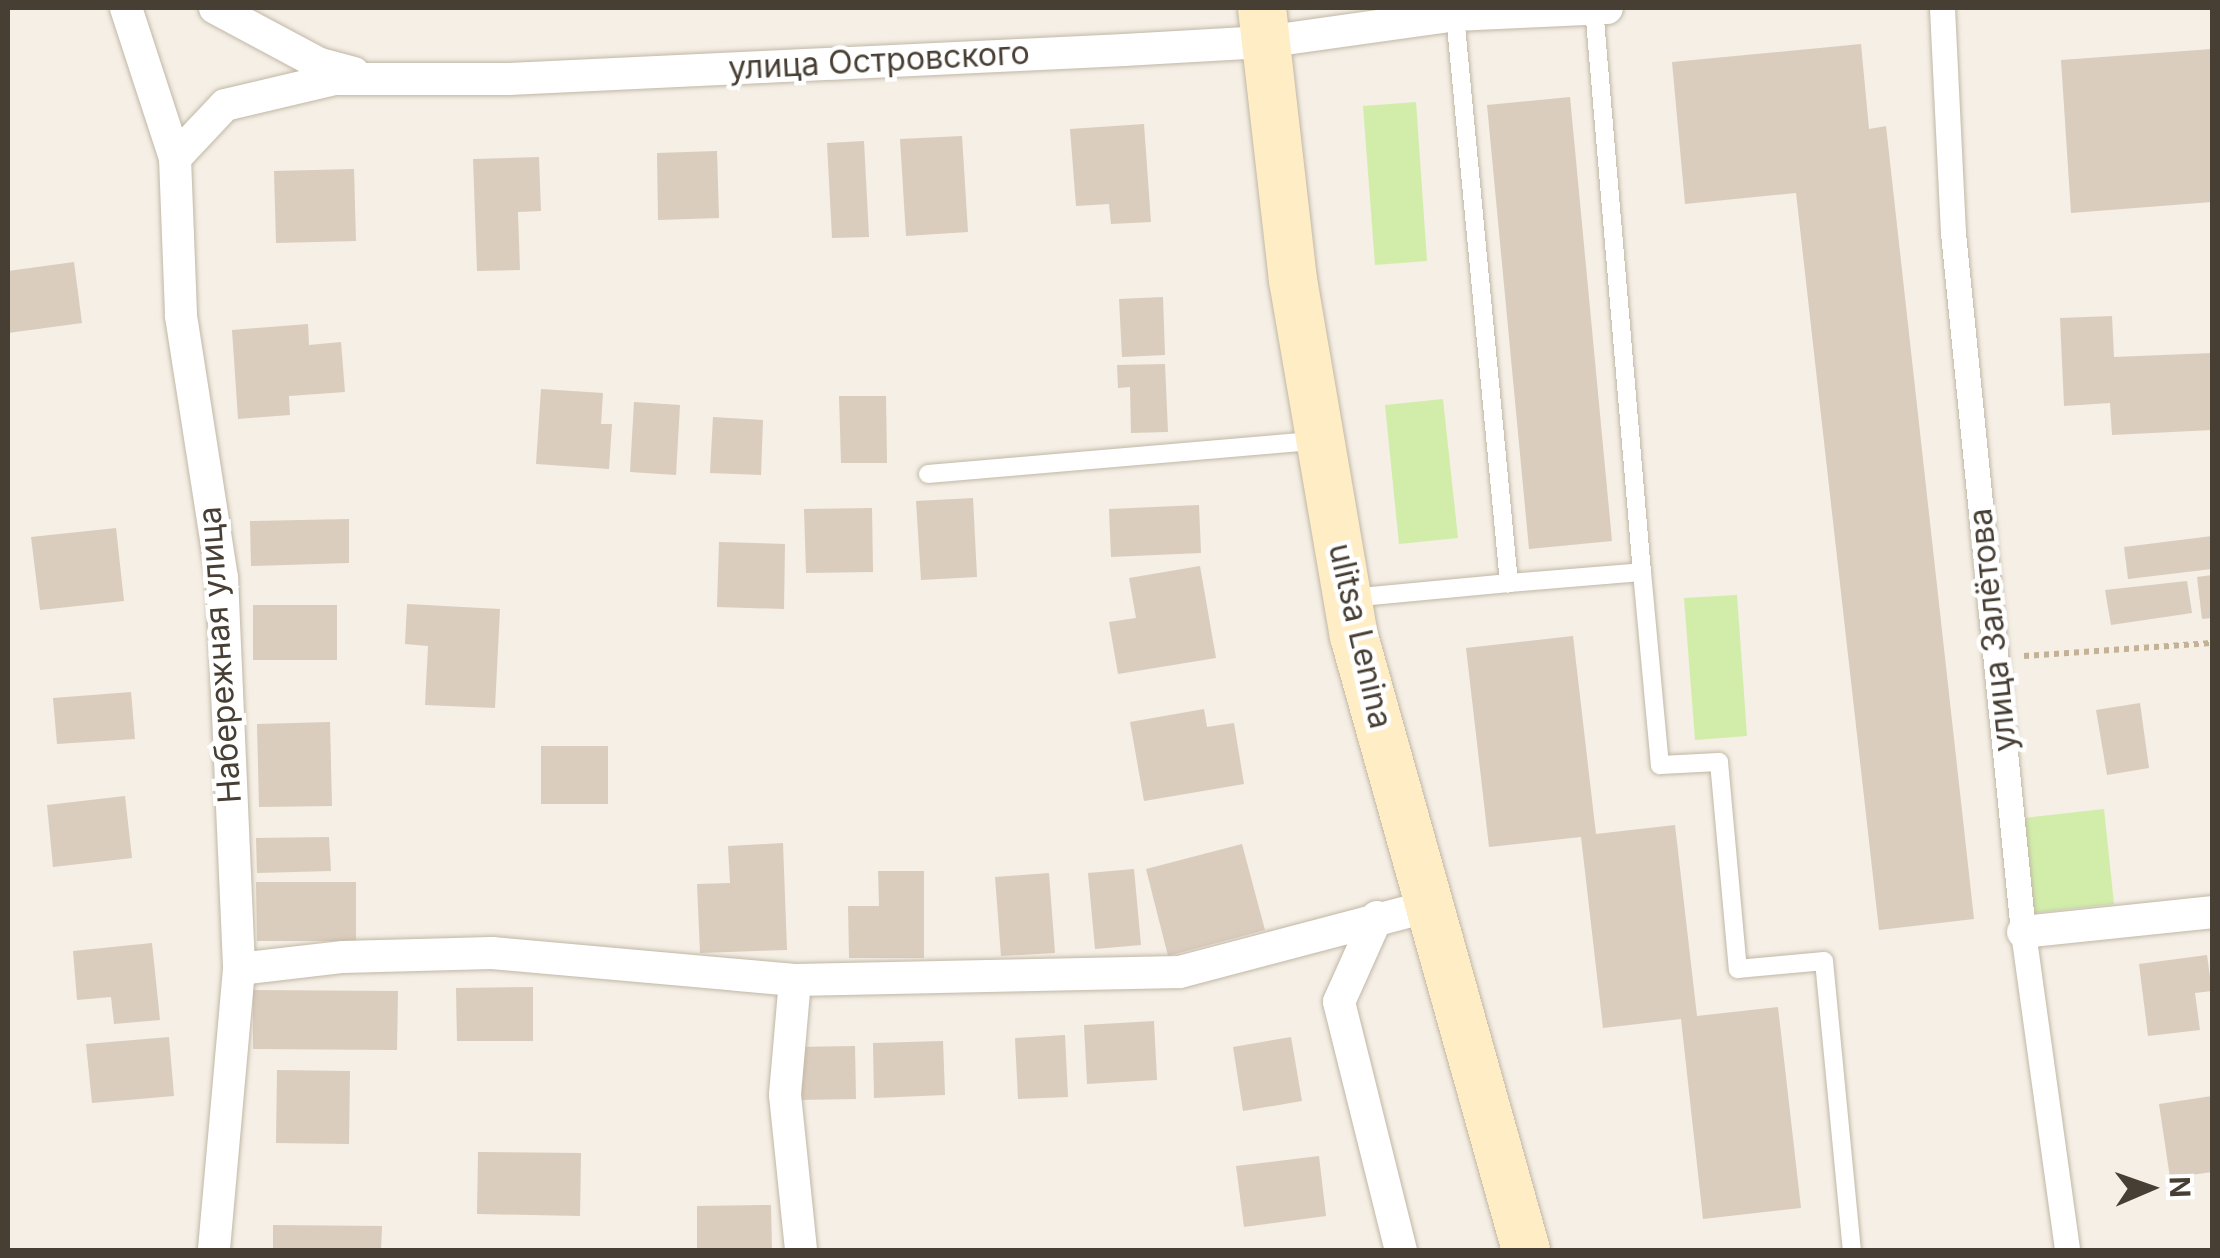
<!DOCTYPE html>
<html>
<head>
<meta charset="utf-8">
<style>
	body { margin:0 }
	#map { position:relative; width:2220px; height:1258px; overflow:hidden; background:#f5efe5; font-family:Inter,sans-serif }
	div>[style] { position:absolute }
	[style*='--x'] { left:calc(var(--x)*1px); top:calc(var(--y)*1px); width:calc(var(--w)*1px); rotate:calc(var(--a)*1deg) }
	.green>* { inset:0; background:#d2edaa }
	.building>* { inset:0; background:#dacdbd }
	.path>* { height:6px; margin-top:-3px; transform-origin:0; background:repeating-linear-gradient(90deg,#c4b297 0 5px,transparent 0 10px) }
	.roads { filter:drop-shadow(0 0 2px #c1b7a7) drop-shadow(0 0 2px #c1b7a7) }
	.service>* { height:18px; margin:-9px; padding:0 9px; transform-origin:9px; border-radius:9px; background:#fff }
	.pedestrian>* { height:25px; margin:-12.5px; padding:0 12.5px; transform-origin:12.5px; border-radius:12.5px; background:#fff }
	.minor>* { height:32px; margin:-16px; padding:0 16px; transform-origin:16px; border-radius:16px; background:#fff }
	.secondary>* { height:48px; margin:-24px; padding:0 24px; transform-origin:24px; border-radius:24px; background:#ffeec5 }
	span { translate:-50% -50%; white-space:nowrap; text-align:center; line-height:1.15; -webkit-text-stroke:9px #fff; paint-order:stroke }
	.street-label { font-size:32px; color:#483f34 }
	.frame { position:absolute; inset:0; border:10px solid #483f34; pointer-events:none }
	.north { position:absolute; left:2100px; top:1138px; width:100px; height:100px; -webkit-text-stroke:8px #fff; paint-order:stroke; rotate:88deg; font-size:28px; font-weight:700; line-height:40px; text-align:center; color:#483f34 }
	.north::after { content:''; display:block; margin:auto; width:35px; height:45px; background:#483f34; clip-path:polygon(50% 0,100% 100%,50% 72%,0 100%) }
</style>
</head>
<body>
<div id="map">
	<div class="green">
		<i style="clip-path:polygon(1416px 102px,1427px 261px,1375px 265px,1363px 106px)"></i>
		<i style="clip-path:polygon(1443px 399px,1458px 538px,1399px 544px,1385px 405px)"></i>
		<i style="clip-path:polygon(1737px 595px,1747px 736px,1695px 740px,1684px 598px)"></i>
		<i style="clip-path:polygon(2104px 809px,2114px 904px,2034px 913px,2024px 818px)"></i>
	</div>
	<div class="building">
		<i style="clip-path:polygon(1861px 44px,1869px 129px,1886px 126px,1974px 919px,1879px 930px,1796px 193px,1685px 204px,1672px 62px)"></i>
		<i style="clip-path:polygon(2212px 49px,2212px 202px,2071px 213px,2061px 60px)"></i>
		<i style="clip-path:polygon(1570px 97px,1612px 541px,1529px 549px,1487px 105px)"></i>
		<i style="clip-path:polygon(1144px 124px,1151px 222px,1111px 224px,1109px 204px,1076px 206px,1070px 129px)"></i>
		<i style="clip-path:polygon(962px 136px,968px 232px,906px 236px,900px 139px)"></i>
		<i style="clip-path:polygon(864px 141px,869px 237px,832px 238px,827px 143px)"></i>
		<i style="clip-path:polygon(717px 151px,719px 218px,658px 220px,657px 153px)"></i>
		<i style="clip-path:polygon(539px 157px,541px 211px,518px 212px,520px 270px,477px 271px,473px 159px)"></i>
		<i style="clip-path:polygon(354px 169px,356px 241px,276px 243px,274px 171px)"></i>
		<i style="clip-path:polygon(74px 262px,82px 323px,8px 333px,8px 271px)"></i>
		<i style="clip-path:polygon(1163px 297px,1165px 355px,1122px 357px,1119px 299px)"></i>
		<i style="clip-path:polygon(2112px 316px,2114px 357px,2212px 353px,2212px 430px,2112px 435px,2110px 403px,2064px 406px,2060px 318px)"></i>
		<i style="clip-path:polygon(308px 324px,309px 345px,341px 342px,345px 392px,289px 396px,290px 415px,238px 419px,232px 330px)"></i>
		<i style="clip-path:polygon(1165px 364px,1168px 432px,1131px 433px,1130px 387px,1118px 388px,1117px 365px)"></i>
		<i style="clip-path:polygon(541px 389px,603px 393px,601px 424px,612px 424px,609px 469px,536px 464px)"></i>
		<i style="clip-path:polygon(839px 396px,886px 396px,887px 463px,841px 463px)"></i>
		<i style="clip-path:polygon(634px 402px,680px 405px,676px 475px,630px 472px)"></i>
		<i style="clip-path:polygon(713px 417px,763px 420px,761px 475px,710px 473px)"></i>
		<i style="clip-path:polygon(973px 498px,977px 577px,921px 580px,916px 501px)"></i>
		<i style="clip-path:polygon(1199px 505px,1201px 553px,1111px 557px,1109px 509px)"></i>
		<i style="clip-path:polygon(872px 508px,873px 572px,806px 573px,804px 509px)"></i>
		<i style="clip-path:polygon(349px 519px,349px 563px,251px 566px,250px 521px)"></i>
		<i style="clip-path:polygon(116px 528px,124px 601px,40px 610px,31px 537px)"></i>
		<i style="clip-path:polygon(2212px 536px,2212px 569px,2128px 579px,2124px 547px)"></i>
		<i style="clip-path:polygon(719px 542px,785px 544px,784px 609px,717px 607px)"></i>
		<i style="clip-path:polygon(1200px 566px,1216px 658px,1118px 674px,1109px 622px,1136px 618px,1129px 578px)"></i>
		<i style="clip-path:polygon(2212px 575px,2212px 618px,2202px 619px,2197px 577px)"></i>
		<i style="clip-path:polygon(2187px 581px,2192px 613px,2111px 625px,2105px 590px)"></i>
		<i style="clip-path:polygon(407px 604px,500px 609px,495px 708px,425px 705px,428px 646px,405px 644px)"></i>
		<i style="clip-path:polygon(253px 605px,337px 605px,337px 660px,253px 660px)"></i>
		<i style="clip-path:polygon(1573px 636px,1596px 834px,1675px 825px,1697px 1016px,1778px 1007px,1801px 1208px,1703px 1219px,1681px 1019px,1603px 1028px,1581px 837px,1489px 847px,1466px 648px)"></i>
		<i style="clip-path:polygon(131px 692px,135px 739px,57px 744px,53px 698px)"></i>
		<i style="clip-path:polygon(2140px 703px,2149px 768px,2107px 775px,2096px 710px)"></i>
		<i style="clip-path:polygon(1204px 709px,1207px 727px,1234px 723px,1244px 784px,1144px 801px,1130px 722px)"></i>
		<i style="clip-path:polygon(330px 722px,332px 806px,259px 807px,257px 724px)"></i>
		<i style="clip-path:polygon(541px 746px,608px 746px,608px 804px,541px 804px)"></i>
		<i style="clip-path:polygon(125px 796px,132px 858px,53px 867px,47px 805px)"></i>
		<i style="clip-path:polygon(329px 837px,331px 871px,257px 873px,256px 838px)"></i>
		<i style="clip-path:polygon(783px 843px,787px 950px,700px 953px,697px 884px,730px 883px,728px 846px)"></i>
		<i style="clip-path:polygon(1242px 844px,1265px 930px,1168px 956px,1146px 869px)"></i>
		<i style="clip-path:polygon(1134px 869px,1141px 945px,1095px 949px,1088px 873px)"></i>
		<i style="clip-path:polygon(878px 871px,924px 871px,924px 958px,849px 958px,848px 906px,879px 906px)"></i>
		<i style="clip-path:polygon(1049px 873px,1055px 953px,1001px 956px,995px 877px)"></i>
		<i style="clip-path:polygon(256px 882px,356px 882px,356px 941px,257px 941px)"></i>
		<i style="clip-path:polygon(152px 943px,160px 1020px,114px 1024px,111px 997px,77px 1000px,73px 951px)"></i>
		<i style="clip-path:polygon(2207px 955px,2212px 991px,2195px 993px,2200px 1030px,2148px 1036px,2139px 964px)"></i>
		<i style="clip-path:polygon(533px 987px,533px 1041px,457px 1041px,456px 988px)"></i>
		<i style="clip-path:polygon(253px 990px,398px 991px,397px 1050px,253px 1049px)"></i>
		<i style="clip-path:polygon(1154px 1021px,1157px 1080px,1087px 1084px,1084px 1025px)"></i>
		<i style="clip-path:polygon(1065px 1035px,1068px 1097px,1018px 1099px,1015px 1038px)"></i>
		<i style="clip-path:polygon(169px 1037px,174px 1096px,92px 1103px,86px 1044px)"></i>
		<i style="clip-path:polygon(1291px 1037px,1302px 1101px,1243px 1111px,1233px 1047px)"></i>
		<i style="clip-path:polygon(943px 1041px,945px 1095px,874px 1098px,873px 1043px)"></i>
		<i style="clip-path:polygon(855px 1046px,856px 1099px,797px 1100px,796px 1047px)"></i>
		<i style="clip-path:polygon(277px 1070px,350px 1071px,349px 1144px,276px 1143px)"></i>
		<i style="clip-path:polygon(2212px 1096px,2212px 1172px,2170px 1178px,2159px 1104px)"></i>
		<i style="clip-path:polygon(478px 1152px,581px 1153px,580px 1216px,477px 1214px)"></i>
		<i style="clip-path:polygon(1319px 1156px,1326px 1216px,1244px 1227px,1236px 1166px)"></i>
		<i style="clip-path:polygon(771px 1205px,772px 1250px,697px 1250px,697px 1206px)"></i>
		<i style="clip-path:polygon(273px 1225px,382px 1226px,381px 1250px,273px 1250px)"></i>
	</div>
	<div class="path">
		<i style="--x:2024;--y:656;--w:188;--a:-4"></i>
	</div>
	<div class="roads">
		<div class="service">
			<i style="--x:1594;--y:8;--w:566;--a:85.14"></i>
			<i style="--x:1455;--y:15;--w:571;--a:84.57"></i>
			<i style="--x:1509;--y:583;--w:133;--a:-4.7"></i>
			<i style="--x:1642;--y:572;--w:194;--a:84.7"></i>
			<i style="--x:1660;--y:765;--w:59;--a:-2.9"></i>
			<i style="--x:1719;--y:762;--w:208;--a:84.8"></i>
			<i style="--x:1738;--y:969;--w:86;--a:-5.3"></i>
			<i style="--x:1824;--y:961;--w:290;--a:84.5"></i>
			<i style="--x:928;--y:474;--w:394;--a:-4.9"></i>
			<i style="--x:1350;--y:598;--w:160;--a:-5.4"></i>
		</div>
		<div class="pedestrian">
			<i style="--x:1942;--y:8;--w:225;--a:87.2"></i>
			<i style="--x:1953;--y:233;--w:702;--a:84.28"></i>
			<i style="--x:2023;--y:932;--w:321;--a:82.1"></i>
		</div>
		<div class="minor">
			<i style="--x:126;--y:8;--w:158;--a:71.9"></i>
			<i style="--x:175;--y:158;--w:158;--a:87.8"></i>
			<i style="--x:181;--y:316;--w:264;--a:81.1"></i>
			<i style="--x:222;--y:577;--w:392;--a:87.5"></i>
			<i style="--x:239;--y:969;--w:282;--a:95.1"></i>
			<i style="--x:215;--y:8;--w:119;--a:28.1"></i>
			<i style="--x:320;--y:64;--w:35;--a:15"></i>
			<i style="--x:175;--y:158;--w:73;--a:-46.7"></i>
			<i style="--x:225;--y:105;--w:113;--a:-13.3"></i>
			<i style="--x:335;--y:79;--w:174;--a:0"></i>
			<i style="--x:509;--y:79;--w:616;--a:-2.7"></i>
			<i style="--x:1124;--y:50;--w:140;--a:-3.3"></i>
			<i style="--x:1264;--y:42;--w:193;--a:-8"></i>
			<i style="--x:1455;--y:15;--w:152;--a:-2.6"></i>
			<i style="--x:1377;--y:917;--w:93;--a:114.1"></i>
			<i style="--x:1339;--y:1002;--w:256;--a:76"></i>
			<i style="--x:2023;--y:932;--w:190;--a:-6"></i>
			<i style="--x:239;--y:969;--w:105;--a:-6.6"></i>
			<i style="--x:343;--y:957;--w:149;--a:-1.5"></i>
			<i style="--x:492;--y:953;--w:304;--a:5.1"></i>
			<i style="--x:795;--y:980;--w:385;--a:-1.2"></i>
			<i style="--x:1180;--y:972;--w:258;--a:-14.8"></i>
			<i style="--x:795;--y:980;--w:115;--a:95"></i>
			<i style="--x:785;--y:1095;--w:156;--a:84.1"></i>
		</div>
		<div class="secondary">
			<i style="--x:1262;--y:8;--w:274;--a:83.5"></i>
			<i style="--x:1293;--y:280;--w:361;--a:80.3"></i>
			<i style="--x:1354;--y:636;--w:638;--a:74.35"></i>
		</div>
	</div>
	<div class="street-label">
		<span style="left:879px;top:61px;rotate:-3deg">улица Островского</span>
		<span style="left:1993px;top:630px;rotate:-96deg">улица Залётова</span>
		<span style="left:1360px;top:636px;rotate:77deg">ulitsa Lenina</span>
		<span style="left:220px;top:655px;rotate:-94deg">Набережная улица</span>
	</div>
	<div class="frame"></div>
	<div class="north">N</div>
</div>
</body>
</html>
